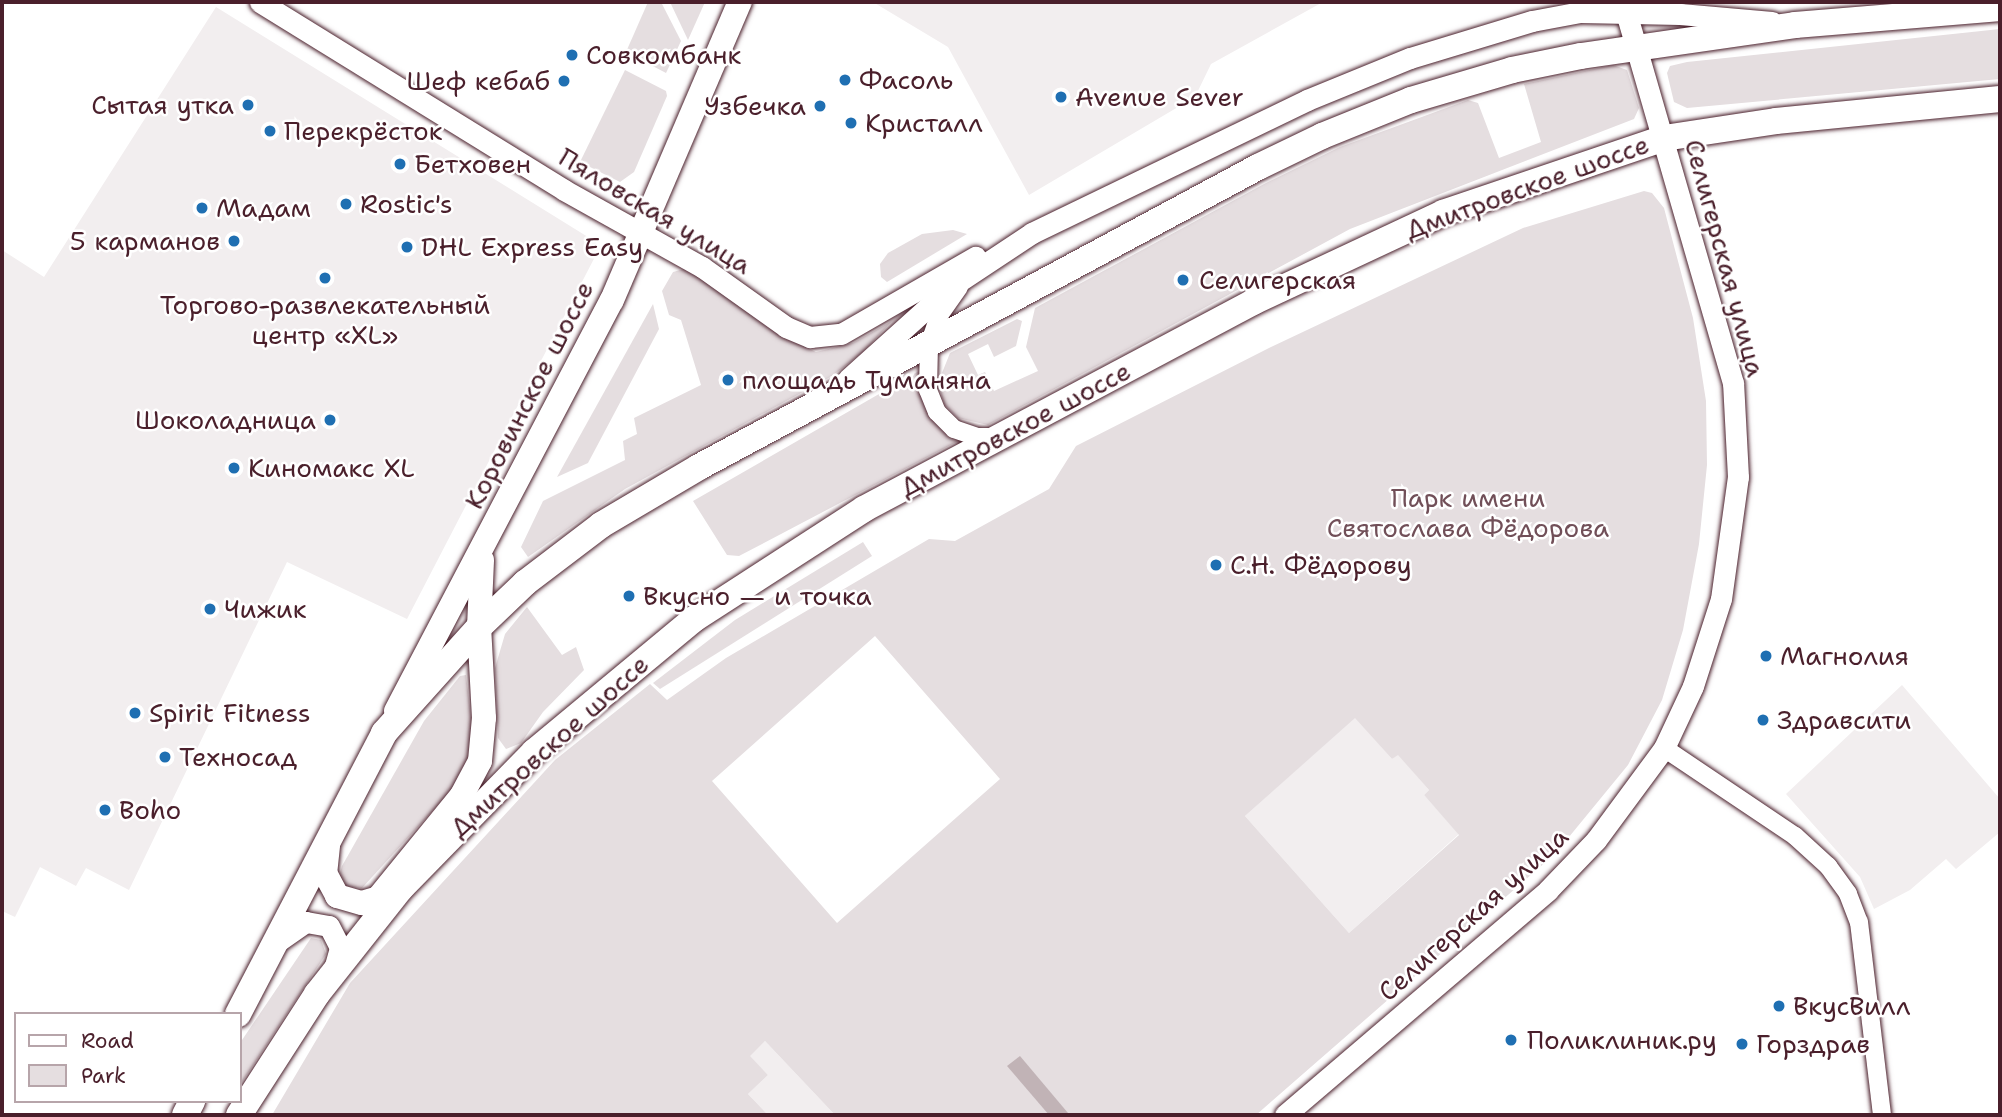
<!DOCTYPE html>
<html>
<head>
<meta charset="utf-8">
<style>
	body { margin:0 }
	#map { position:relative; width:2002px; height:1117px; overflow:hidden; background:#fff; font-family:"Shantell Sans",sans-serif }
	div>[style] { position:absolute }
	[style*='--x'] { left:calc(var(--x)*1px); top:calc(var(--y)*1px); width:calc(var(--w)*1px); rotate:calc(var(--a)*1deg) }
	.built>* { inset:0; background:#f2eeef }
	.green>* { inset:0; background:#e5dee0 }
	.water>* { inset:0; background:#c1b3b6 }
	.roads { filter:drop-shadow(0 0 2px #4a1f2b) drop-shadow(0 0 2px #4a1f2b) }
	.minor>* { height:18px; margin:-9px; padding:0 9px; transform-origin:9px; border-radius:9px; background:#fff }
	.tertiary>* { height:21px; margin:-10.5px; padding:0 10.5px; transform-origin:10.5px; border-radius:10.5px; background:#fff }
	.secondary>* { height:24px; margin:-12px; padding:0 12px; transform-origin:12px; border-radius:12px; background:#fff }
	.primary>* { height:26px; margin:-13px; padding:0 13px; transform-origin:13px; border-radius:13px; background:#fff }
	.dots>* { width:19px; height:19px; translate:-50% -50%; box-sizing:border-box; border:4px solid #fff; border-radius:50% }
	span { translate:-50% -50%; white-space:nowrap; text-align:center; line-height:1.15; -webkit-text-stroke:5px #fff; paint-order:stroke }
	.poi-label { font-size:26px; color:#4a1f2b }
	.left { translate:0 -50%; text-align:left }
	.right { translate:-100% -50%; text-align:right }
	.street-label { font-size:26px; color:#4a1f2b }
	.park-label { font-size:26px; color:#714f58 }
	.frame { position:absolute; inset:0; border:4px solid #4a1f2b; pointer-events:none }
	.legend { position:absolute; left:14px; top:1012px; width:228px; height:91px; box-sizing:border-box; background:#fff; border:2px solid #b7a5aa; margin:0; padding:9px 12px; list-style:none; font-size:21px; color:#4a1f2b }
	.legend li { display:flex; align-items:center; gap:14px; height:35px }
	.legend b { width:35px; border:2px solid #b7a5aa }
</style>
</head>
<body>
<div id="map">
	<div class="built">
		<i style="clip-path:polygon(873px 2px,1323px 2px,1211px 64px,1195px 97px,1029px 195px,948px 47px)"></i>
		<i style="clip-path:polygon(216px 7px,596px 242px,598px 251px,407px 619px,287px 562px,129px 890px,86px 868px,76px 886px,40px 867px,15px 917px,2px 911px,2px 250px,44px 277px)"></i>
		<i style="clip-path:polygon(1902px 685px,2000px 799px,2000px 832px,1956px 869px,1946px 859px,1910px 890px,1874px 909px,1860px 877px,1786px 794px)"></i>
		<i style="clip-path:polygon(1355px 717px,1392px 759px,1398px 754px,1429px 790px,1424px 795px,1459px 834px,1349px 933px,1245px 816px)"></i>
		<i style="clip-path:polygon(765px 1041px,835px 1115px,768px 1115px,748px 1094px,768px 1075px,749px 1056px)"></i>
	</div>
	<div class="green">
		<i style="clip-path:polygon(648px 2px,661px 2px,681px 41px,666px 73px,626px 52px)"></i>
		<i style="clip-path:polygon(670px 2px,705px 2px,688px 40px)"></i>
		<i style="clip-path:polygon(2000px 29px,2000px 79px,1687px 108px,1674px 102px,1667px 73px,1670px 66px,1687px 62px)"></i>
		<i style="clip-path:polygon(1613px 65px,1627px 70px,1639px 108px,1634px 119px,1350px 229px,988px 425px,958px 418px,944px 404px,938px 383px,950px 353px,1017px 319px,1022px 321px,1016px 346px,994px 357px,988px 344px,968px 354px,978px 375px,985px 372px,994px 391px,1038px 371px,1026px 347px,1035px 308px,1264px 184px,1340px 147px,1468px 100px,1478px 103px,1499px 158px,1541px 142px,1524px 84px)"></i>
		<i style="clip-path:polygon(625px 70px,666px 91px,667px 96px,634px 172px,620px 182px,580px 162px)"></i>
		<i style="clip-path:polygon(evenodd,1644px 191px,1652px 193px,1664px 208px,1693px 318px,1706px 401px,1707px 465px,1699px 544px,1683px 630px,1662px 700px,1628px 765px,1555px 854px,1256px 1115px,835px 1115px,765px 1041px,750px 1056px,768px 1075px,748px 1094px,768px 1115px,272px 1115px,350px 983px,555px 760px,650px 684px,667px 700px,726px 658px,929px 539px,955px 541px,1049px 489px,1076px 446px,1269px 348px,1523px 228px,1644px 191px,875px 636px,1000px 779px,837px 923px,712px 781px,875px 636px,1644px 191px,1355px 718px,1392px 759px,1398px 755px,1429px 790px,1424px 795px,1459px 835px,1349px 933px,1245px 816px,1355px 718px)"></i>
		<i style="clip-path:polygon(953px 230px,967px 234px,887px 282px,881px 277px,880px 264px,888px 253px,922px 234px)"></i>
		<i style="clip-path:polygon(684px 269px,697px 273px,781px 335px,816px 352px,853px 343px,892px 321px,863px 352px,832px 376px,625px 489px,528px 557px,521px 547px,543px 501px,625px 460px,623px 441px,637px 434px,634px 418px,701px 385px,681px 320px,669px 315px,662px 291px,673px 272px)"></i>
		<i style="clip-path:polygon(653px 304px,659px 329px,588px 463px,557px 477px)"></i>
		<i style="clip-path:polygon(919px 371px,920px 391px,929px 416px,960px 440px,739px 556px,727px 555px,693px 501px)"></i>
		<i style="clip-path:polygon(863px 542px,872px 556px,660px 689px,653px 683px,735px 620px)"></i>
		<i style="clip-path:polygon(527px 607px,562px 655px,576px 647px,584px 670px,543px 712px,521px 743px,506px 749px,498px 738px,495px 668px,505px 634px)"></i>
		<i style="clip-path:polygon(466px 675px,474px 744px,459px 782px,362px 888px,345px 887px,339px 877px,342px 866px,424px 721px,460px 676px)"></i>
		<i style="clip-path:polygon(311px 938px,321px 940px,326px 954px,240px 1085px,240px 1043px)"></i>
	</div>
	<div class="water">
		<i style="clip-path:polygon(1020px 1056px,1068px 1113px,1065px 1115px,1049px 1115px,1007px 1066px)"></i>
	</div>
	<div class="roads">
		<div class="minor">
			<i style="--x:959;--y:287;--w:35;--a:125"></i>
			<i style="--x:939;--y:316;--w:31;--a:109"></i>
			<i style="--x:929;--y:345;--w:45;--a:91.3"></i>
			<i style="--x:928;--y:390;--w:24;--a:68"></i>
			<i style="--x:937;--y:412;--w:24;--a:45"></i>
			<i style="--x:954;--y:429;--w:24;--a:19"></i>
			<i style="--x:977;--y:437;--w:19;--a:0"></i>
			<i style="--x:1664;--y:748;--w:158;--a:33.9"></i>
			<i style="--x:1795;--y:836;--w:45;--a:42.3"></i>
			<i style="--x:1828;--y:866;--w:34;--a:54"></i>
			<i style="--x:1848;--y:894;--w:30;--a:69"></i>
			<i style="--x:1859;--y:922;--w:194;--a:83.2"></i>
		</div>
		<div class="tertiary">
			<i style="--x:260;--y:2;--w:357;--a:31.7"></i>
			<i style="--x:564;--y:190;--w:158;--a:29.2"></i>
			<i style="--x:702;--y:267;--w:103;--a:35.5"></i>
			<i style="--x:786;--y:327;--w:26;--a:23"></i>
			<i style="--x:810;--y:337;--w:31;--a:-6"></i>
			<i style="--x:841;--y:334;--w:155;--a:-29.9"></i>
			<i style="--x:848;--y:379;--w:136;--a:-42"></i>
			<i style="--x:949;--y:288;--w:100;--a:-33.5"></i>
			<i style="--x:1032;--y:233;--w:305;--a:-25.8"></i>
			<i style="--x:1307;--y:100;--w:111;--a:-22.2"></i>
			<i style="--x:1410;--y:58;--w:127;--a:-16.9"></i>
			<i style="--x:1532;--y:21;--w:49;--a:-10.6"></i>
			<i style="--x:1580;--y:12;--w:100;--a:1.1"></i>
			<i style="--x:1680;--y:14;--w:92;--a:5"></i>
			<i style="--x:277;--y:942;--w:35;--a:-35"></i>
			<i style="--x:306;--y:922;--w:23;--a:10"></i>
			<i style="--x:329;--y:926;--w:25;--a:63"></i>
			<i style="--x:340;--y:948;--w:25;--a:106"></i>
			<i style="--x:1285;--y:1115;--w:346;--a:-40.5"></i>
			<i style="--x:1548;--y:890;--w:69;--a:-46.2"></i>
			<i style="--x:1596;--y:840;--w:114;--a:-53.5"></i>
			<i style="--x:1664;--y:748;--w:68;--a:-64.9"></i>
			<i style="--x:1693;--y:686;--w:91;--a:-72.2"></i>
			<i style="--x:1721;--y:599;--w:123;--a:-82.1"></i>
			<i style="--x:1738;--y:477;--w:94;--a:-93"></i>
			<i style="--x:1733;--y:383;--w:397;--a:-106.1"></i>
		</div>
		<div class="secondary">
			<i style="--x:396;--y:711;--w:464;--a:-62.3"></i>
			<i style="--x:612;--y:300;--w:324;--a:-66.8"></i>
			<i style="--x:328;--y:846;--w:27;--a:96"></i>
			<i style="--x:325;--y:873;--w:26;--a:62"></i>
			<i style="--x:337;--y:896;--w:26;--a:16"></i>
			<i style="--x:362;--y:903;--w:27;--a:-17"></i>
			<i style="--x:374;--y:903;--w:139;--a:-50.8"></i>
			<i style="--x:462;--y:795;--w:38;--a:-62"></i>
			<i style="--x:480;--y:761;--w:43;--a:-84.7"></i>
			<i style="--x:484;--y:718;--w:91;--a:-93.1"></i>
			<i style="--x:479;--y:627;--w:67;--a:-87.4"></i>
		</div>
		<div class="primary">
			<i style="--x:238;--y:1014;--w:317;--a:-62.5"></i>
			<i style="--x:384;--y:733;--w:142;--a:-48.1"></i>
			<i style="--x:479;--y:627;--w:64;--a:-43.7"></i>
			<i style="--x:525;--y:583;--w:96;--a:-37.3"></i>
			<i style="--x:601;--y:525;--w:114;--a:-30.6"></i>
			<i style="--x:699;--y:467;--w:634;--a:-28.22"></i>
			<i style="--x:1258;--y:167;--w:71;--a:-25.8"></i>
			<i style="--x:1322;--y:136;--w:96;--a:-22"></i>
			<i style="--x:1411;--y:100;--w:105;--a:-16.5"></i>
			<i style="--x:1512;--y:70;--w:70;--a:-11.5"></i>
			<i style="--x:1581;--y:56;--w:216;--a:-8.2"></i>
			<i style="--x:1795;--y:25;--w:206;--a:-4.7"></i>
			<i style="--x:185;--y:1115;--w:16;--a:-63"></i>
			<i style="--x:239;--y:1115;--w:144;--a:-57.2"></i>
			<i style="--x:317;--y:994;--w:135;--a:-51.6"></i>
			<i style="--x:401;--y:888;--w:190;--a:-45.6"></i>
			<i style="--x:534;--y:752;--w:208;--a:-39.7"></i>
			<i style="--x:694;--y:619;--w:202;--a:-32.9"></i>
			<i style="--x:864;--y:509;--w:441;--a:-28"></i>
			<i style="--x:1253;--y:302;--w:210;--a:-25.1"></i>
			<i style="--x:1443;--y:213;--w:233;--a:-18.7"></i>
			<i style="--x:1664;--y:138;--w:113;--a:-8.6"></i>
			<i style="--x:1776;--y:121;--w:225;--a:-5.6"></i>
		</div>
	</div>
	<div class="dots">
		<i style="left:572px;top:55px;background:#1f6fb2"></i>
		<i style="left:845px;top:80px;background:#1f6fb2"></i>
		<i style="left:564px;top:81px;background:#1f6fb2"></i>
		<i style="left:1061px;top:97px;background:#1f6fb2"></i>
		<i style="left:248px;top:105px;background:#1f6fb2"></i>
		<i style="left:820px;top:106px;background:#1f6fb2"></i>
		<i style="left:851px;top:123px;background:#1f6fb2"></i>
		<i style="left:270px;top:131px;background:#1f6fb2"></i>
		<i style="left:400px;top:164px;background:#1f6fb2"></i>
		<i style="left:346px;top:204px;background:#1f6fb2"></i>
		<i style="left:202px;top:208px;background:#1f6fb2"></i>
		<i style="left:234px;top:241px;background:#1f6fb2"></i>
		<i style="left:407px;top:247px;background:#1f6fb2"></i>
		<i style="left:325px;top:278px;background:#1f6fb2"></i>
		<i style="left:1183px;top:280px;background:#1f6fb2"></i>
		<i style="left:728px;top:380px;background:#1f6fb2"></i>
		<i style="left:330px;top:420px;background:#1f6fb2"></i>
		<i style="left:234px;top:468px;background:#1f6fb2"></i>
		<i style="left:1216px;top:565px;background:#1f6fb2"></i>
		<i style="left:629px;top:596px;background:#1f6fb2"></i>
		<i style="left:210px;top:609px;background:#1f6fb2"></i>
		<i style="left:1766px;top:656px;background:#1f6fb2"></i>
		<i style="left:135px;top:713px;background:#1f6fb2"></i>
		<i style="left:1763px;top:720px;background:#1f6fb2"></i>
		<i style="left:165px;top:757px;background:#1f6fb2"></i>
		<i style="left:105px;top:810px;background:#1f6fb2"></i>
		<i style="left:1779px;top:1006px;background:#1f6fb2"></i>
		<i style="left:1511px;top:1040px;background:#1f6fb2"></i>
		<i style="left:1742px;top:1044px;background:#1f6fb2"></i>
	</div>
	<div class="poi-label">
		<span class="left" style="left:586px;top:55px">Совкомбанк</span>
		<span class="left" style="left:859px;top:80px">Фасоль</span>
		<span class="right" style="left:550px;top:81px">Шеф кебаб</span>
		<span class="left" style="left:1075px;top:97px">Avenue Sever</span>
		<span class="right" style="left:234px;top:105px">Сытая утка</span>
		<span class="right" style="left:806px;top:106px">Узбечка</span>
		<span class="left" style="left:865px;top:123px">Кристалл</span>
		<span class="left" style="left:284px;top:131px">Перекрёсток</span>
		<span class="left" style="left:414px;top:164px">Бетховен</span>
		<span class="left" style="left:360px;top:204px">Rostic's</span>
		<span class="left" style="left:216px;top:208px">Мадам</span>
		<span class="right" style="left:220px;top:241px">5 карманов</span>
		<span class="left" style="left:421px;top:247px">DHL Express Easy</span>
		<span class="left" style="left:1199px;top:280px">Селигерская</span>
		<span style="left:325px;top:320px">Торгово-развлекательный<br>центр «XL»</span>
		<span class="left" style="left:742px;top:380px">площадь Туманяна</span>
		<span class="right" style="left:316px;top:420px">Шоколадница</span>
		<span class="left" style="left:248px;top:468px">Киномакс XL</span>
		<span class="left" style="left:1230px;top:565px">С.Н. Фёдорову</span>
		<span class="left" style="left:643px;top:596px">Вкусно — и точка</span>
		<span class="left" style="left:224px;top:609px">Чижик</span>
		<span class="left" style="left:1780px;top:656px">Магнолия</span>
		<span class="left" style="left:149px;top:713px">Spirit Fitness</span>
		<span class="left" style="left:1777px;top:720px">Здравсити</span>
		<span class="left" style="left:179px;top:757px">Техносад</span>
		<span class="left" style="left:119px;top:810px">Boho</span>
		<span class="left" style="left:1793px;top:1006px">ВкусВилл</span>
		<span class="left" style="left:1527px;top:1040px">Поликлиник.ру</span>
		<span class="left" style="left:1756px;top:1044px">Горздрав</span>
	</div>
	<div class="street-label">
		<span style="left:1527px;top:187px;rotate:-20deg">Дмитровское шоссе</span>
		<span style="left:655px;top:211px;rotate:31deg">Пяловская улица</span>
		<span style="left:1725px;top:258px;rotate:75deg">Селигерская улица</span>
		<span style="left:529px;top:395px;rotate:-63deg">Коровинское шоссе</span>
		<span style="left:1015px;top:429px;rotate:-28deg">Дмитровское шоссе</span>
		<span style="left:549px;top:746px;rotate:-42deg">Дмитровское шоссе</span>
		<span style="left:1473px;top:914px;rotate:-42deg">Селигерская улица</span>
	</div>
	<div class="park-label">
		<span style="left:1468px;top:513px">Парк имени<br>Святослава Фёдорова</span>
	</div>
	<div class="frame"></div>
	<ul class="legend">
	<li><b style="height:9px;background:#fff"></b>Road</li>
	<li><b style="height:19px;background:#e5dee0"></b>Park</li>
	</ul>
</div>
</body>
</html>
